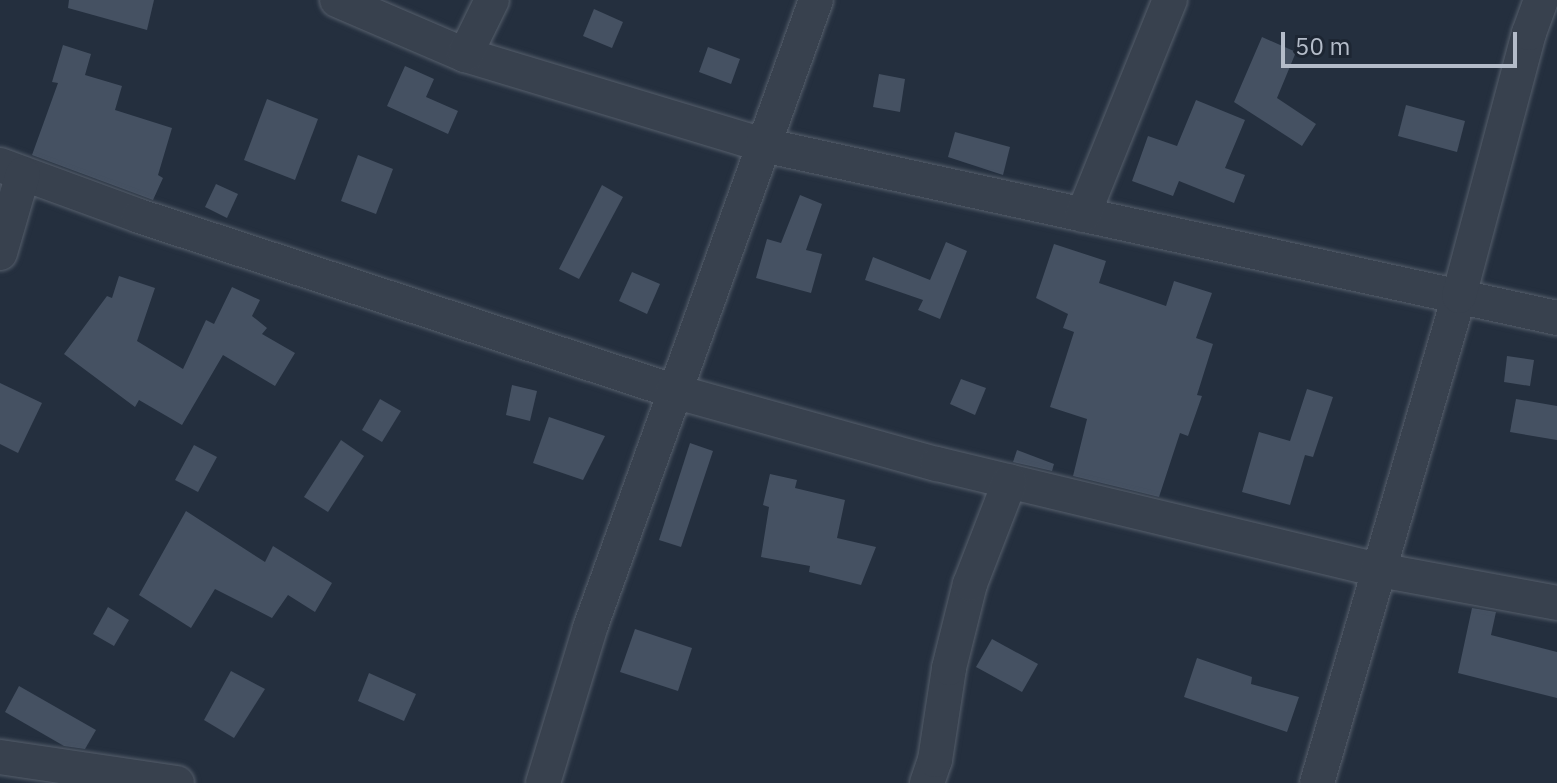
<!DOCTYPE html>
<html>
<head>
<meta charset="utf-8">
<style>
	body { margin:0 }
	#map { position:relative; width:1557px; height:783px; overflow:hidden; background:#242f3e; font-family:"IBM Plex Sans",sans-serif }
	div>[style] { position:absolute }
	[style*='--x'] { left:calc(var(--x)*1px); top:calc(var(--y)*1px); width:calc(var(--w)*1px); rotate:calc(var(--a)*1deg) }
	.building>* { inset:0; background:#455162 }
	.roads { filter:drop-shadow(0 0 2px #565f6c) drop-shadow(0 0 2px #565f6c) }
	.street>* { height:34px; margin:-17px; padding:0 17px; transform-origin:17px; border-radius:17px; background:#38414e }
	span { translate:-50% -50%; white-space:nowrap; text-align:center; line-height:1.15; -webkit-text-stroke:6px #1d2633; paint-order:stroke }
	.scale { position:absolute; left:1281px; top:32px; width:236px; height:36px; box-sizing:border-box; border:4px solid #b4bcc9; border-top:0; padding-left:10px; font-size:24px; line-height:28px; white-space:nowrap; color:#b4bcc9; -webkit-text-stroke:6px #1d2633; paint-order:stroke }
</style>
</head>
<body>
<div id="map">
	<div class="building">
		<i style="clip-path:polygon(69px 0,154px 0,147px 30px,68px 8px)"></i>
		<i style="clip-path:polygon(594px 9px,623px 22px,612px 48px,583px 36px)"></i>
		<i style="clip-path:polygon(1262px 37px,1296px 52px,1277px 98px,1316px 124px,1302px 146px,1234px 102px)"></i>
		<i style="clip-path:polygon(63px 45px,91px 54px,85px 75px,122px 86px,115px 110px,172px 128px,158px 175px,163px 178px,153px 200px,32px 155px,58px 83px,52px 82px)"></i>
		<i style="clip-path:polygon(708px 47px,740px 59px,731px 84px,699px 72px)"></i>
		<i style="clip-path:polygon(405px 66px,434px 79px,426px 97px,458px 111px,448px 134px,387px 106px)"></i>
		<i style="clip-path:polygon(879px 74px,905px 79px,900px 112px,873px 107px)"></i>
		<i style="clip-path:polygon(267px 99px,318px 119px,295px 180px,244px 160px)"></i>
		<i style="clip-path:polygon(1196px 100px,1245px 120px,1225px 168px,1245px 175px,1234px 203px,1179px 181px,1173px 196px,1132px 181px,1148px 136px,1177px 146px)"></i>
		<i style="clip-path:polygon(1406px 105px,1465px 121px,1457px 152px,1398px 136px)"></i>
		<i style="clip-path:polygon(955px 132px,1010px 147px,1003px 175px,948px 157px)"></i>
		<i style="clip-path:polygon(358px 155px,393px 169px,376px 214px,341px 201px)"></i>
		<i style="clip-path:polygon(216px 184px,238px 194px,227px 218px,205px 207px)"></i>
		<i style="clip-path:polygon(602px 185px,623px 197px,579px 279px,559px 269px)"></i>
		<i style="clip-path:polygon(800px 195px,822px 204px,806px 250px,822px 254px,811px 293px,756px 278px,767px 239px,781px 243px)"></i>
		<i style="clip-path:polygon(946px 242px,967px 251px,940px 319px,918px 310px,923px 300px,865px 280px,873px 257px,930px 280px)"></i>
		<i style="clip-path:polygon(1054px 244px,1106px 261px,1099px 283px,1166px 306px,1174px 281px,1212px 293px,1196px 338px,1213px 344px,1197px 395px,1202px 396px,1188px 436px,1180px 433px,1159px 497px,1073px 476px,1087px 419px,1050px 407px,1074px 332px,1063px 328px,1068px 314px,1036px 298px)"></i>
		<i style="clip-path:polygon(632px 272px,660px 284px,647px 314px,619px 301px)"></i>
		<i style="clip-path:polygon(119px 276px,155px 288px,137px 341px,183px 369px,206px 320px,214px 324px,232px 287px,260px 300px,252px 316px,267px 328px,262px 334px,295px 353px,275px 386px,223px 355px,182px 425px,139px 400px,135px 407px,64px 354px,107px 296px,112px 298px)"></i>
		<i style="clip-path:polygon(1507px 356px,1534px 360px,1530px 386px,1504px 382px)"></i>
		<i style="clip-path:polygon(961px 379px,986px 388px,975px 415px,950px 404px)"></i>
		<i style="clip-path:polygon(0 383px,42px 403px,18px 453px,0 444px)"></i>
		<i style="clip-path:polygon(512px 385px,537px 391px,530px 421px,506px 415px)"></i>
		<i style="clip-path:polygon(1307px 389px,1333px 397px,1313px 457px,1305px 455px,1290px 505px,1242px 492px,1259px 432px,1290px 441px)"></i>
		<i style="clip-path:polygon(380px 399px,401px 411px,382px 442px,362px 430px)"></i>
		<i style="clip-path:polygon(1516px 399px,1557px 406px,1557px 440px,1510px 432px)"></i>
		<i style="clip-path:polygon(549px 417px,605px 436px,583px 480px,533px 463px)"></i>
		<i style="clip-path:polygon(341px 440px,364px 456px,328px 512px,304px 497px)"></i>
		<i style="clip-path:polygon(690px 443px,713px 451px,681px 547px,659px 540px)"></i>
		<i style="clip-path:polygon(194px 445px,217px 457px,198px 492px,175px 480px)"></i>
		<i style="clip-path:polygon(1017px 450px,1054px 464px,1052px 471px,1013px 462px)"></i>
		<i style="clip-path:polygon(770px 474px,797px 480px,795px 488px,845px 500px,837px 538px,876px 547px,861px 585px,809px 572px,810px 566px,761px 557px,769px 507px,763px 505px)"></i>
		<i style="clip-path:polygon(186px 511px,265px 562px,273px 546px,332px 583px,315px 612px,288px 595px,272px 618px,215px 589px,191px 628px,139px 595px)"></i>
		<i style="clip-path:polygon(108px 607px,129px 620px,114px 646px,93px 634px)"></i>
		<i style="clip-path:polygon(1472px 608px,1496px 612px,1491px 635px,1557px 652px,1557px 698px,1458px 673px)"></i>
		<i style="clip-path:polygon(635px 629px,692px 648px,678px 691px,620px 672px)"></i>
		<i style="clip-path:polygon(992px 639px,1038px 664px,1022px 692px,976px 667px)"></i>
		<i style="clip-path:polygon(1197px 658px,1252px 677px,1251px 684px,1299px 697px,1287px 732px,1184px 697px)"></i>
		<i style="clip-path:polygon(231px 671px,265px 689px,234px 738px,204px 720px)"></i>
		<i style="clip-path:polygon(369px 673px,416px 694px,404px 721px,358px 701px)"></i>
		<i style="clip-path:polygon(19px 686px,96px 730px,85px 749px,64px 746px,5px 712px)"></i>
	</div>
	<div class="roads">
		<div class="street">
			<i style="--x:337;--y:0;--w:139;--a:23.3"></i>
			<i style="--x:465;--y:55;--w:311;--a:16.8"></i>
			<i style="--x:763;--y:145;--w:813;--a:12.29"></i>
			<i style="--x:465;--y:55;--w:61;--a:-63.9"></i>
			<i style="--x:0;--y:165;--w:148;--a:20.1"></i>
			<i style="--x:139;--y:216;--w:562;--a:18.14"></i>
			<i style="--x:673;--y:391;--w:274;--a:15.5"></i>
			<i style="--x:937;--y:464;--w:455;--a:13.5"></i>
			<i style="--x:1379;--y:570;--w:181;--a:10.5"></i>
			<i style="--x:1083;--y:215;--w:232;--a:-68"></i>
			<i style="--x:0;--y:253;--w:82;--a:-73.8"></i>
			<i style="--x:0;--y:757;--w:179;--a:8.4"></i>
			<i style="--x:543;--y:783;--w:162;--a:-73.1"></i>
			<i style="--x:590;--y:628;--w:667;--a:-70.21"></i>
			<i style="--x:927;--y:783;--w:24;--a:-71"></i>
			<i style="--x:935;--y:760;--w:93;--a:-81.3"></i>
			<i style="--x:949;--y:668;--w:87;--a:-76"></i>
			<i style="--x:970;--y:584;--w:110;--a:-68.8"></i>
			<i style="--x:1317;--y:783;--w:507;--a:-73.74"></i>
			<i style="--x:1459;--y:296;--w:272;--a:-75.1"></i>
			<i style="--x:1529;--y:33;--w:35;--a:-70"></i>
		</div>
	</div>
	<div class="scale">50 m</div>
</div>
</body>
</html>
